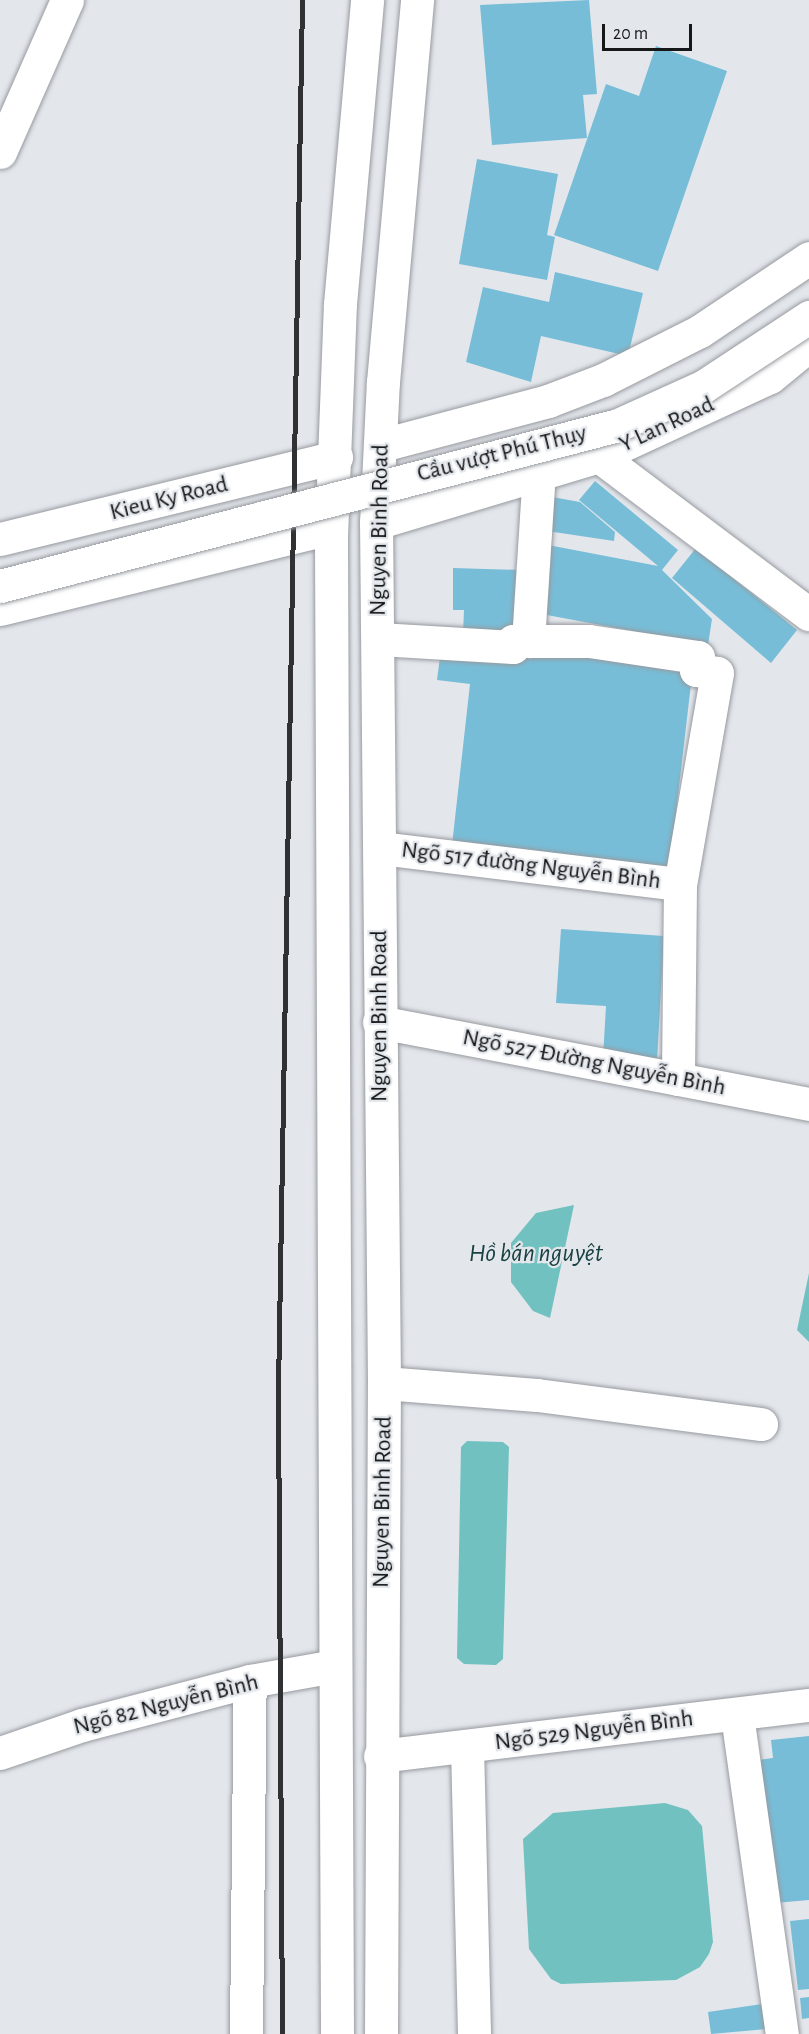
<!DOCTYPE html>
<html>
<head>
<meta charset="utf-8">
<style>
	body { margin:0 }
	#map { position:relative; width:809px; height:2034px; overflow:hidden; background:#e3e7ec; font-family:"Alegreya Sans",sans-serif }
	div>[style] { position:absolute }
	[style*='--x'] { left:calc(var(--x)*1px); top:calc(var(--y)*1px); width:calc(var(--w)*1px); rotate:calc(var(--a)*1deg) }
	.water>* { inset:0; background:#70c1c0 }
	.building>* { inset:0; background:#78bdd7 }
	.roads { filter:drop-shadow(0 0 2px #979a9f) drop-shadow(0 0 2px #979a9f) }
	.minor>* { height:33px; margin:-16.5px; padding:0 16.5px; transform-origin:16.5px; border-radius:16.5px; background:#fff }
	.major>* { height:33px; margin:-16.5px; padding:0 16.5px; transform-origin:16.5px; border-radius:16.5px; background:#fff }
	.highway>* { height:33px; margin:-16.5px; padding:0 16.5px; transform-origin:16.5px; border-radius:16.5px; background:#fff }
	.rail>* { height:4.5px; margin:-2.25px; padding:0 2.25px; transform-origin:2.25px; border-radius:2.25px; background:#2f3133 }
	.bridges { filter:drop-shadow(0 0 2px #979a9f) drop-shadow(0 0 2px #979a9f) }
	.major-bridge>* { height:33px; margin:-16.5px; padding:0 16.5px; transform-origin:16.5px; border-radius:16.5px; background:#fff }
	span { translate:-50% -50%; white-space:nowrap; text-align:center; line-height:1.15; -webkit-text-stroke:4.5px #e3e7ec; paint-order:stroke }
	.street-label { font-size:24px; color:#161719 }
	.water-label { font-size:26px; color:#1a4141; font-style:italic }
	.scale { position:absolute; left:602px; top:24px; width:90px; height:27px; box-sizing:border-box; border:3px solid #161719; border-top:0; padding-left:8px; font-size:18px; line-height:21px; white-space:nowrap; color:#161719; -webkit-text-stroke:4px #e3e7ec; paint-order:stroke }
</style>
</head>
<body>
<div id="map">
	<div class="water">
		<i style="clip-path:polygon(574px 1205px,550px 1318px,533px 1311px,511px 1282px,511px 1243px,536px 1213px)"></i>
		<i style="clip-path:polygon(809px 1273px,809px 1342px,797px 1330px)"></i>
		<i style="clip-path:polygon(467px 1441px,503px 1442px,509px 1447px,503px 1659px,496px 1665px,464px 1664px,457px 1658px,461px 1447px)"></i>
		<i style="clip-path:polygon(665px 1803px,688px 1810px,702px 1826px,713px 1942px,709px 1954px,700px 1967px,676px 1980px,561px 1984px,551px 1979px,529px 1949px,523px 1839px,553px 1813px)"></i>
	</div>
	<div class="building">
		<i style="clip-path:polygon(589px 0,597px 94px,583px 95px,587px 138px,492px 145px,480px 5px)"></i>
		<i style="clip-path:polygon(656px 46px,727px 71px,658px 271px,554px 235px,606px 84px,639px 96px)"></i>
		<i style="clip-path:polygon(477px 159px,558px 174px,547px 235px,555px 237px,547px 280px,459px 264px)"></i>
		<i style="clip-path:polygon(555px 272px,643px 293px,628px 356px,541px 336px,531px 382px,466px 362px,483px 287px,549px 302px)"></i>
		<i style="clip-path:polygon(595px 481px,678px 550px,662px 570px,712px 619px,708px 645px,536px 613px,548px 545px,658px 566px,579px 500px)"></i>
		<i style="clip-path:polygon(552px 497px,580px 502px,615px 532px,614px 541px,547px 531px)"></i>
		<i style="clip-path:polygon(696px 548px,797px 630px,771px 663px,672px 578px)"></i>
		<i style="clip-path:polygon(453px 568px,523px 570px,521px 636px,463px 634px,464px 610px,453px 610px)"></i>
		<i style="clip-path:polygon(519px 646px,693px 667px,668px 881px,451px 854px,470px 684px,437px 680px,441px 649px)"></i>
		<i style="clip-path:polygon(561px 929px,664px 936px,657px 1061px,603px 1057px,606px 1006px,556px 1003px)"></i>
		<i style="clip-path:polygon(809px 1736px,809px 1900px,775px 1903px,758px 1760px,773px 1758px,771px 1740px)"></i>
		<i style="clip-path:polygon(809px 1919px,809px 1989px,798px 1990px,790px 1921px)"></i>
		<i style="clip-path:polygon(809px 1997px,809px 2018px,802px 2019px,800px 1998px)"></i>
		<i style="clip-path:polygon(762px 2004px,766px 2029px,711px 2034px,708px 2012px)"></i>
	</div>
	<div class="roads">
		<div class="minor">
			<i style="--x:0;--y:152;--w:166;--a:-66.2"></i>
			<i style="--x:599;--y:456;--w:263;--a:37"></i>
			<i style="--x:379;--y:639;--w:134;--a:3.4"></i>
			<i style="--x:513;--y:647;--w:6;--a:-90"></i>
			<i style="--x:513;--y:641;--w:76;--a:0"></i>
			<i style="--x:589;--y:641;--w:110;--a:8.4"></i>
			<i style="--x:698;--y:657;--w:13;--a:99"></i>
			<i style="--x:696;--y:670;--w:21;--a:8"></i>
			<i style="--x:717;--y:673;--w:214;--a:99.9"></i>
			<i style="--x:680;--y:884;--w:195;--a:90.6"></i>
			<i style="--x:528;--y:641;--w:170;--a:-86.3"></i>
			<i style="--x:381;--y:848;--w:301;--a:6.9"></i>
			<i style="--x:379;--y:1022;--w:438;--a:10.8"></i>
			<i style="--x:384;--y:1383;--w:153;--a:4.5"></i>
			<i style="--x:537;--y:1395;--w:226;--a:7.4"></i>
			<i style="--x:737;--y:1715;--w:322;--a:82"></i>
			<i style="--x:467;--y:1746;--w:288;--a:88.6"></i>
			<i style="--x:0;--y:1753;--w:87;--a:-18.9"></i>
			<i style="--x:82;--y:1725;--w:174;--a:-14.7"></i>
			<i style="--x:250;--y:1681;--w:86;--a:-10"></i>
			<i style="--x:380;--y:1756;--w:432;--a:-6.8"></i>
			<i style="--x:246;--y:2034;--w:353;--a:-89.4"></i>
		</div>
		<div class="major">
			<i style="--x:382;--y:445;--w:172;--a:-14.8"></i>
			<i style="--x:548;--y:401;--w:59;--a:-20.9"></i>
			<i style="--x:603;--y:380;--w:109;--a:-26.8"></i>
			<i style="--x:700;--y:331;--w:131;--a:-33.8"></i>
			<i style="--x:376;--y:523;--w:233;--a:-16.7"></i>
			<i style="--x:599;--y:456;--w:188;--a:-24.8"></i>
			<i style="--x:770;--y:377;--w:50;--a:-39.4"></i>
			<i style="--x:0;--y:539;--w:346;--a:-13.7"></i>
			<i style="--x:0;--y:609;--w:341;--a:-13.8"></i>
		</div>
		<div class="highway">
			<i style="--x:337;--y:2034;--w:1497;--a:-90.23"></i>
			<i style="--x:331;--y:537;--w:233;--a:-87.8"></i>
			<i style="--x:340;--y:304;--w:305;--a:-84.9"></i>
			<i style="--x:381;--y:2034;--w:651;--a:-89.74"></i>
			<i style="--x:384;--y:1383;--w:860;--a:-90.53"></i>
			<i style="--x:376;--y:523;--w:141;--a:-87.2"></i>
			<i style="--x:383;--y:382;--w:384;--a:-84.9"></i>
		</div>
	</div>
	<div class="rail">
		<i style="--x:282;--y:2034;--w:645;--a:-90.36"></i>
		<i style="--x:278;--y:1389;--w:1389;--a:-89.01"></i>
	</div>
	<div class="bridges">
		<div class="major-bridge">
			<i style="--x:0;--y:586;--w:639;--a:-14.6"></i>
			<i style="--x:618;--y:425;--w:94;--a:-24.4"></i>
			<i style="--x:704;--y:386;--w:126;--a:-33.3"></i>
		</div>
	</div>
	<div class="street-label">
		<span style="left:667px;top:425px;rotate:-25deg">Y Lan Road</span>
		<span style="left:502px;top:454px;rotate:-14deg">Cầu vượt Phú Thụy</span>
		<span style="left:169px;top:499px;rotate:-14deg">Kieu Ky Road</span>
		<span style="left:380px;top:530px;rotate:-89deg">Nguyen Binh Road</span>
		<span style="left:531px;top:866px;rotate:7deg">Ngõ 517 đường Nguyễn Bình</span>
		<span style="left:380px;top:1016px;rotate:-90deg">Nguyen Binh Road</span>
		<span style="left:594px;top:1063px;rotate:11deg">Ngõ 527 Đường Nguyễn Bình</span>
		<span style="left:383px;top:1502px;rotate:-89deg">Nguyen Binh Road</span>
		<span style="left:166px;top:1705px;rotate:-14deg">Ngõ 82 Nguyễn Bình</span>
		<span style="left:594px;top:1731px;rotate:-7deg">Ngõ 529 Nguyễn Bình</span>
	</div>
	<div class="water-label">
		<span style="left:536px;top:1254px">Hồ bán nguyệt</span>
	</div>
	<div class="scale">20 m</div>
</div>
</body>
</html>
